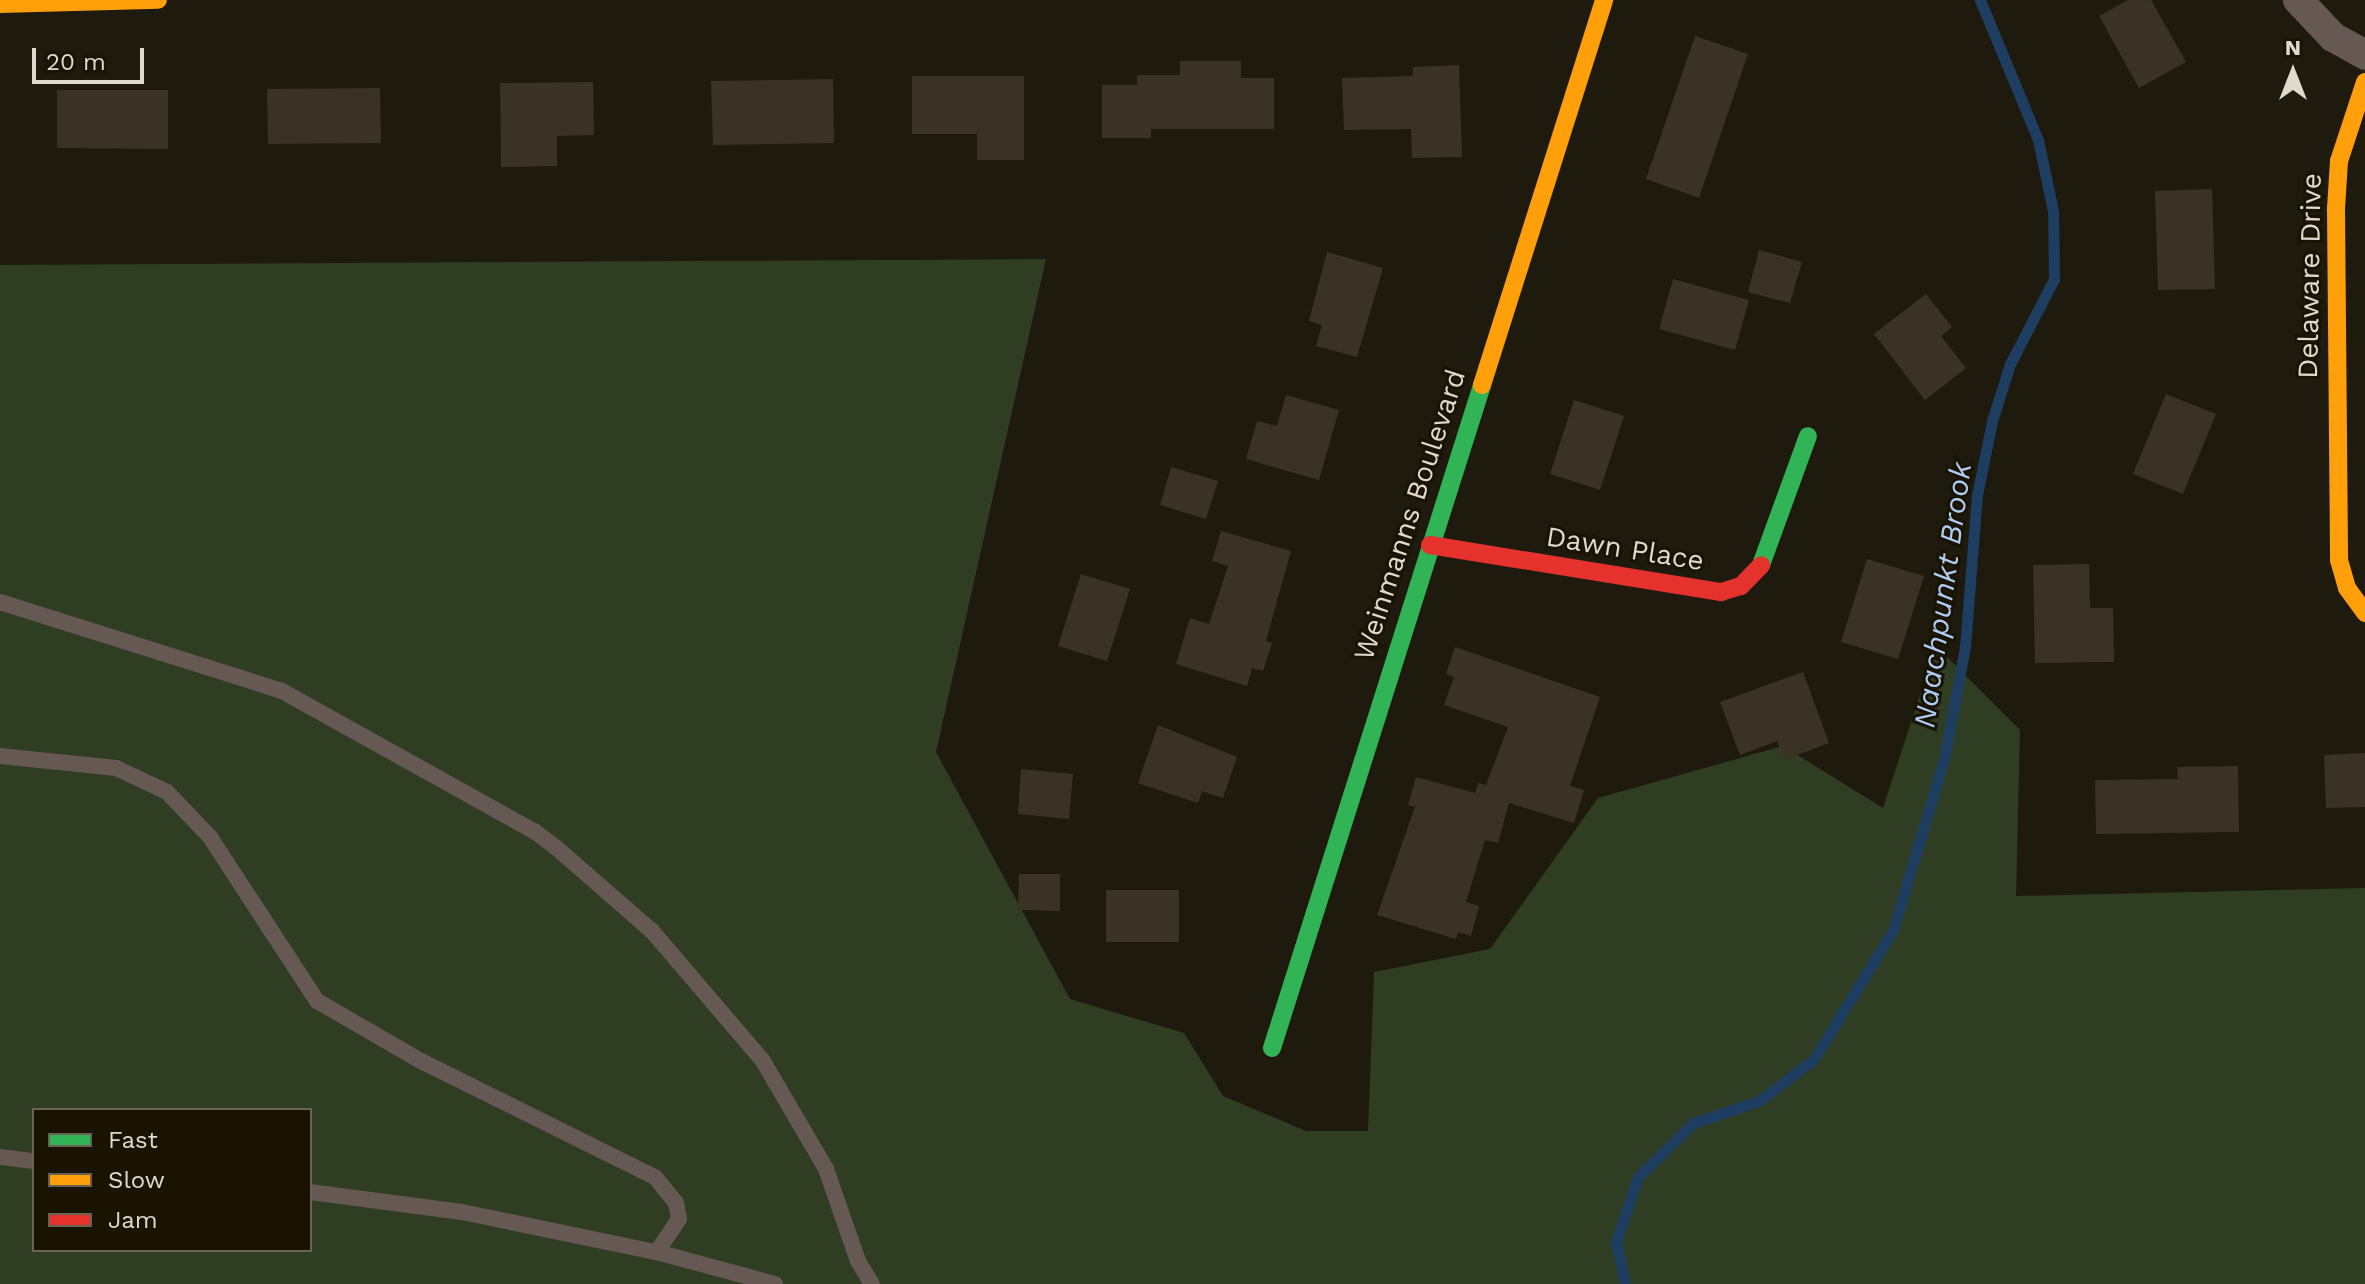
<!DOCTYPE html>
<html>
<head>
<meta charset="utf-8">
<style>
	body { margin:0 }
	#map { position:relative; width:2365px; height:1284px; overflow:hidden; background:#1e1a0d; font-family:"Work Sans",sans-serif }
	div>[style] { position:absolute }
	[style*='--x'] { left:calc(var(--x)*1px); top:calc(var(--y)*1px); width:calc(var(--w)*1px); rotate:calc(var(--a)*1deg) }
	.green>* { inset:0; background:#2f3d23 }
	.stream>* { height:11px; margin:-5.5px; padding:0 5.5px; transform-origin:5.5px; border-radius:5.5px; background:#1d3d61 }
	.building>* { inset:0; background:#3a3325 }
	.lane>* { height:16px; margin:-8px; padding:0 8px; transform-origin:8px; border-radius:8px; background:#665852 }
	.street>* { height:30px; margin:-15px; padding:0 15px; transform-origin:15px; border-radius:15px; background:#665852 }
	.fast>* { height:18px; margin:-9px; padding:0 9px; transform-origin:9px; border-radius:9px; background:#30b455 }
	.slow>* { height:18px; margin:-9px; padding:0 9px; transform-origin:9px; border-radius:9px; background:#ff9f0a }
	.jam>* { height:18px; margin:-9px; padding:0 9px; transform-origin:9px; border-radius:9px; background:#e5322d }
	span { translate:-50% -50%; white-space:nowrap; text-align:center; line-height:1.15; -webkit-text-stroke:6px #1a1301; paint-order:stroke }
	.street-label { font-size:28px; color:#dfdacd }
	.water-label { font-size:30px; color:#adcdf6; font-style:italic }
	.legend { position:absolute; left:32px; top:1108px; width:280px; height:144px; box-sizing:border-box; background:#1a1301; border:2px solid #696353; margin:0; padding:10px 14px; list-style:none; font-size:24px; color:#dfdacd }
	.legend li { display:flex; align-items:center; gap:16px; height:40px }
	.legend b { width:40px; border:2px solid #696353 }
	.north { position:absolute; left:2253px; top:32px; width:80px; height:80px; -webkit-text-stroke:6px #1a1301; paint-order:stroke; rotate:0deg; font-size:22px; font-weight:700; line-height:32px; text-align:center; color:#dfdacd }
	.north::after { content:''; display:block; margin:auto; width:28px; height:36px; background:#dfdacd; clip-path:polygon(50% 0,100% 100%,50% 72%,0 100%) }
	.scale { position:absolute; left:32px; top:48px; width:112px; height:36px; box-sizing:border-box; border:4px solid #dfdacd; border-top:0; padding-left:10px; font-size:24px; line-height:28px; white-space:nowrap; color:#dfdacd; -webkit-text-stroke:6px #1a1301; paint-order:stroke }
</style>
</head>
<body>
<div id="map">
	<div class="green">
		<i style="clip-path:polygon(evenodd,1046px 259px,936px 752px,1070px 999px,1184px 1033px,1223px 1096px,1306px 1131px,1368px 1131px,1374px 972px,1490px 949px,1598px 798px,1783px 746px,1883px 808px,1936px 646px,2020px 730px,2016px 896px,2365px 888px,2365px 1284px,0 1284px,0 265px,1046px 259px,34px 1110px,310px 1110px,310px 1250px,34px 1250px,34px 1110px)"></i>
	</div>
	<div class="stream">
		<i style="--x:1625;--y:1284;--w:43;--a:-102.1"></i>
		<i style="--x:1616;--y:1242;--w:69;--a:-71.3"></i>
		<i style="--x:1638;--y:1177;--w:77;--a:-44.5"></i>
		<i style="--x:1693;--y:1123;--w:70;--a:-18.4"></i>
		<i style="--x:1759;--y:1101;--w:69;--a:-37.4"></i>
		<i style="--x:1814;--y:1059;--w:151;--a:-58.5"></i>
		<i style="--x:1893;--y:930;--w:178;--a:-73.4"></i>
		<i style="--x:1944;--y:759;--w:114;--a:-79.4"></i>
		<i style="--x:1965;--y:647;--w:152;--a:-85.5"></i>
		<i style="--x:1977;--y:495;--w:76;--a:-78.5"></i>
		<i style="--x:1992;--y:421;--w:60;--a:-72.5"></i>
		<i style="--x:2010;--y:364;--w:96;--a:-62.6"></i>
		<i style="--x:2054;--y:279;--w:68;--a:-90.8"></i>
		<i style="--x:2053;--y:211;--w:73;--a:-101.9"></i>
		<i style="--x:2038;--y:140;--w:152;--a:-112.5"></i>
	</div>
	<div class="building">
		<i style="clip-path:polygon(2128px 0,2151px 0,2186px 62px,2139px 88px,2099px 16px)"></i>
		<i style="clip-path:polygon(1695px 36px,1748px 54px,1699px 198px,1646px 179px)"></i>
		<i style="clip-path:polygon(1180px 61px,1241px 61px,1241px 78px,1274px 78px,1274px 129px,1151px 129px,1151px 138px,1102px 138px,1102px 85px,1137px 85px,1137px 75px,1180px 75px)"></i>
		<i style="clip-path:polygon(1459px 65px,1462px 157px,1412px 158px,1411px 129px,1344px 130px,1342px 78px,1413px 76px,1413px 67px)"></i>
		<i style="clip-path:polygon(912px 76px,1024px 76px,1024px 160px,977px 160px,977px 134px,912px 134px)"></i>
		<i style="clip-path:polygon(833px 79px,834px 143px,713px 145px,711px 81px)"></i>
		<i style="clip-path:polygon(593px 82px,594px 135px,557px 136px,557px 166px,501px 167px,500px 83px)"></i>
		<i style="clip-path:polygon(380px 88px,381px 143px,268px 144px,267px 89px)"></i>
		<i style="clip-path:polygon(57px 90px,168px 90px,168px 149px,57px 148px)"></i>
		<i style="clip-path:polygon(2212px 189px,2215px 289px,2158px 290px,2155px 191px)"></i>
		<i style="clip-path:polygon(1759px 250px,1802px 262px,1790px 303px,1748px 292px)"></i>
		<i style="clip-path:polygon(1327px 252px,1383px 268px,1357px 357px,1316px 346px,1322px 325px,1309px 321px)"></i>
		<i style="clip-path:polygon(1673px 279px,1749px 300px,1735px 350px,1659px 329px)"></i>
		<i style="clip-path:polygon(1926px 294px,1952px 327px,1941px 336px,1966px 368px,1925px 400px,1874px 334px)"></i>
		<i style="clip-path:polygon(2166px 394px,2216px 414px,2183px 494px,2133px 474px)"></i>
		<i style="clip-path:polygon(1286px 395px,1339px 410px,1319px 480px,1246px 459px,1257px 421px,1277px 426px)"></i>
		<i style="clip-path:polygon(1574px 400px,1624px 416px,1600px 490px,1550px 474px)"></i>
		<i style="clip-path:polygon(1171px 467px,1218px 481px,1206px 519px,1160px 505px)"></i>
		<i style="clip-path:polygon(1221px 531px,1291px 551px,1266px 641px,1272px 643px,1263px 671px,1252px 668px,1247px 686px,1176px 664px,1190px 618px,1209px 624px,1228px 566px,1212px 561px)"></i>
		<i style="clip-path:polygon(1867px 559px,1924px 576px,1898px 659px,1841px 642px)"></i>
		<i style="clip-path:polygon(2089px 564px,2090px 608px,2113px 608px,2114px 662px,2035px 663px,2033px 565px)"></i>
		<i style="clip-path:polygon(1081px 574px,1130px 589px,1107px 661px,1058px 646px)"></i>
		<i style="clip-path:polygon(1455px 647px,1600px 697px,1570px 786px,1584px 790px,1574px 823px,1509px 803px,1498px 843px,1485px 840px,1466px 902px,1479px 906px,1471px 936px,1458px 932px,1456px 939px,1377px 915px,1415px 807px,1408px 805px,1416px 777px,1475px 793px,1478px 783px,1486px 785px,1508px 727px,1444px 705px,1454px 677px,1446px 674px)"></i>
		<i style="clip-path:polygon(1803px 672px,1829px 743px,1784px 760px,1777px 741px,1740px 755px,1720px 702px)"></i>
		<i style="clip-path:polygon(1158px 725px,1237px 757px,1223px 798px,1202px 791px,1198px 803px,1138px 783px)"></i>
		<i style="clip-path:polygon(2365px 753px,2365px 807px,2326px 808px,2324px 755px)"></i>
		<i style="clip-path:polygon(2238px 766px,2239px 832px,2096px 834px,2095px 780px,2178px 779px,2177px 767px)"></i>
		<i style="clip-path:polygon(1021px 769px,1073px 774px,1069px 819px,1018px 814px)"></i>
		<i style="clip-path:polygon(1019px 874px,1060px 874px,1060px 911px,1018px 910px)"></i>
		<i style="clip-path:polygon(1106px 890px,1179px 890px,1179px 942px,1106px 942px)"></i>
	</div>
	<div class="lane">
		<i style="--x:0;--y:602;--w:296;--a:17.5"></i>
		<i style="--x:282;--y:691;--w:288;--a:29.1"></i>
		<i style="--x:534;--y:831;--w:31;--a:37"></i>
		<i style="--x:559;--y:850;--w:123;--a:41.1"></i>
		<i style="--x:652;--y:931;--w:171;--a:49.5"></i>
		<i style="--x:763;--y:1061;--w:125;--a:59.7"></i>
		<i style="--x:826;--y:1169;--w:97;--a:70.8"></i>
		<i style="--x:858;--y:1261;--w:27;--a:59"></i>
		<i style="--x:0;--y:756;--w:117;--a:5.9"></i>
		<i style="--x:116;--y:768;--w:56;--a:25.2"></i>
		<i style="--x:167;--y:792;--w:62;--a:46.3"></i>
		<i style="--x:210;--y:837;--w:196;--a:56.9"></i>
		<i style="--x:317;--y:1001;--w:120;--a:30"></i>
		<i style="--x:421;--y:1061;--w:261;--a:26.4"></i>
		<i style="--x:655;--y:1177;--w:33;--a:51"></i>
		<i style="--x:676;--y:1203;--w:16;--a:79"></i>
		<i style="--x:679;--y:1219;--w:40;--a:124"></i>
		<i style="--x:0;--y:1157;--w:34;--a:7"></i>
		<i style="--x:310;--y:1192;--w:153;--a:7.5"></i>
		<i style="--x:462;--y:1212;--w:206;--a:11.7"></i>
		<i style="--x:664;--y:1254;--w:115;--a:15.1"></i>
	</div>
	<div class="street">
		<i style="--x:2298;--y:0;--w:51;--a:46.6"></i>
		<i style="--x:2333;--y:37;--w:37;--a:29"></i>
	</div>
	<div class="fast">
		<i style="--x:1761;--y:565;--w:137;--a:-70"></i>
		<i style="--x:1272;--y:1048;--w:695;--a:-72.42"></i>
	</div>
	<div class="slow">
		<i style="--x:0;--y:4;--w:158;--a:-1.5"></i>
		<i style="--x:2365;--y:82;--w:83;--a:108.2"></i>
		<i style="--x:2339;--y:161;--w:48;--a:93.6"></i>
		<i style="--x:2336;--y:209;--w:351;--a:89.5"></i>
		<i style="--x:2339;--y:560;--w:29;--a:74"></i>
		<i style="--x:2347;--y:588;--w:31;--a:54"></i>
		<i style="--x:1482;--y:385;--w:404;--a:-72.4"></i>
	</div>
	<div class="jam">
		<i style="--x:1430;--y:545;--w:295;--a:9.2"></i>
		<i style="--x:1721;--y:592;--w:21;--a:-17"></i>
		<i style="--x:1741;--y:586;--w:29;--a:-46"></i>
	</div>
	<div class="street-label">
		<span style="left:2310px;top:276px;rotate:-89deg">Delaware Drive</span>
		<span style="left:1410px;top:515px;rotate:-72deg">Weinmanns Boulevard</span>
		<span style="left:1625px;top:549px;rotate:9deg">Dawn Place</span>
	</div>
	<div class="water-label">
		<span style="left:1943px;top:595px;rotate:-82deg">Naachpunkt Brook</span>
	</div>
	<ul class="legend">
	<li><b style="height:10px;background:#30b455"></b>Fast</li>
	<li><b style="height:10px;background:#ff9f0a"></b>Slow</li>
	<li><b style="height:10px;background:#e5322d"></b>Jam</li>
	</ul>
	<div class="north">N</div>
	<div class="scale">20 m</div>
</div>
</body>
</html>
